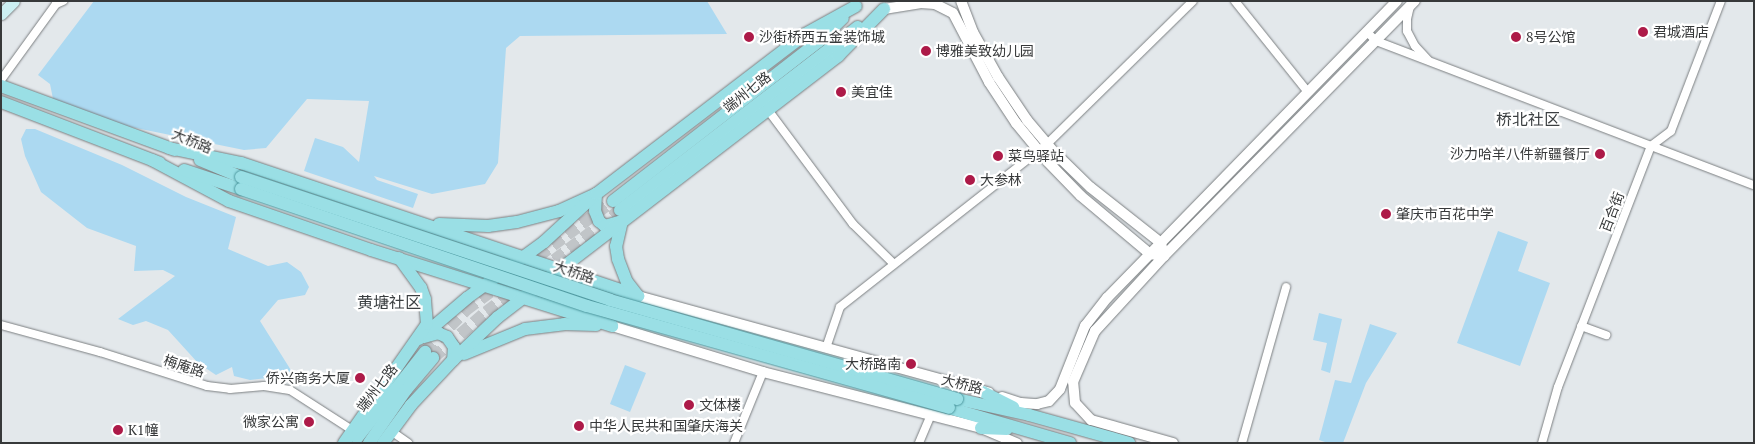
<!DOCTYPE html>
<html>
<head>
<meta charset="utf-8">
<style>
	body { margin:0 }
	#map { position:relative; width:1755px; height:444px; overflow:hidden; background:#e3e8eb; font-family:"PT Serif","Noto Sans SC",serif }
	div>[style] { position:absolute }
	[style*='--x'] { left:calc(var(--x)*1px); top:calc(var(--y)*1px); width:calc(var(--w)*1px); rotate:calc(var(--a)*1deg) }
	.green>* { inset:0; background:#acd9f1 }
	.primary-tunnel>* { height:12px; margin-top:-6px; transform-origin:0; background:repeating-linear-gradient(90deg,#c1c5c8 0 12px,transparent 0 18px) }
	.roads { filter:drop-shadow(0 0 1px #7b7f81) drop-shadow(0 0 1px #7b7f81) }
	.minor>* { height:8px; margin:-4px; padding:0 4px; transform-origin:4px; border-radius:4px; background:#fff }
	.tertiary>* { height:10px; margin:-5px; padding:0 5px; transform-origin:5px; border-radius:5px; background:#fff }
	.secondary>* { height:11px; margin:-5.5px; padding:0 5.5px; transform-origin:5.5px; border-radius:5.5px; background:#cceff2 }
	.primary>* { height:12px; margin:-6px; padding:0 6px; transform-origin:6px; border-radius:6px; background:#9adfe5 }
	.bridges { filter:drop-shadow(0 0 1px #4b979e) drop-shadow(0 0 1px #4b979e) }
	.primary-bridge>* { height:12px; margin:-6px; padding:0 6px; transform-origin:6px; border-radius:6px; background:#9adfe5 }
	.dots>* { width:14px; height:14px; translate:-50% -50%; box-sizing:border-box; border:2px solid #fff; border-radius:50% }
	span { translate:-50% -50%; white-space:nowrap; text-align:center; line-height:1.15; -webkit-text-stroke:4.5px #fff; paint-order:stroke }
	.poi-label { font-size:14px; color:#37393a }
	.left { translate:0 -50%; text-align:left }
	.right { translate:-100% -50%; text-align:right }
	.street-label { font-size:14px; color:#37393a }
	.quarter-label { font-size:16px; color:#3b3f41 }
	.frame { position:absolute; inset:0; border:2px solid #37393a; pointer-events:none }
</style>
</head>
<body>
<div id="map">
	<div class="green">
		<i style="clip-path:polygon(94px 1px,707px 1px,727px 34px,520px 36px,506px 48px,498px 163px,485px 184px,432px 194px,374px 176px,377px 180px,418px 194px,413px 208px,304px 171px,315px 138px,343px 147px,359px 162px,369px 101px,307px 99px,266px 148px,244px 150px,126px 126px,53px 99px,50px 84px,38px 75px)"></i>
		<i style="clip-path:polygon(26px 129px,35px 129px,122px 165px,186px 197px,236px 217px,228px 249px,268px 266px,287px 262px,301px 272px,309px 287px,305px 295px,278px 300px,260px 321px,294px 375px,250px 380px,234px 376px,232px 367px,216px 375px,198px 363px,168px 330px,146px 321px,133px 325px,118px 319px,175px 276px,163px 270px,134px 271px,136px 246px,87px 228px,41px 192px,25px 156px,21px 139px)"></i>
		<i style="clip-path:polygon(1498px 231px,1528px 242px,1518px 271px,1550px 283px,1520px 366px,1457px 343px)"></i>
		<i style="clip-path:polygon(1319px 313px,1342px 319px,1330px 373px,1321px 370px,1327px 343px,1313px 340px)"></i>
		<i style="clip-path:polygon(1370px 324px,1397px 333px,1366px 383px,1343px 443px,1328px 443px,1319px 440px,1335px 380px,1351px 383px)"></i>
		<i style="clip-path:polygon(625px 365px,646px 373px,630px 412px,610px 404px)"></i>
	</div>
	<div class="primary-tunnel">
		<i style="--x:540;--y:271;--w:101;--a:-37.3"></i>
		<i style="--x:425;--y:352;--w:59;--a:-45.7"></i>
		<i style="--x:466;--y:310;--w:183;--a:-36.6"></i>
		<i style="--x:433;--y:358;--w:70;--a:-41"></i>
		<i style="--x:486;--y:312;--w:38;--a:-37"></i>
	</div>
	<div class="roads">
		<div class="minor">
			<i style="--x:1235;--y:1;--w:117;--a:51.3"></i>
			<i style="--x:1410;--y:6;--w:13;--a:103"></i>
			<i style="--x:1407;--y:19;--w:12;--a:90"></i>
			<i style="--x:1407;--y:31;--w:17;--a:62"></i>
			<i style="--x:1415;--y:46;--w:19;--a:47"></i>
			<i style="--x:1367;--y:32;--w:13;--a:45"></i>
			<i style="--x:1376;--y:41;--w:404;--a:20.9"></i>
			<i style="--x:1;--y:80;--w:94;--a:-54.1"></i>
			<i style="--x:56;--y:4;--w:8;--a:-23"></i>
			<i style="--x:768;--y:110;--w:142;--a:53.3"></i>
			<i style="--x:853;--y:224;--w:57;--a:44.3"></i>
			<i style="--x:1;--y:325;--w:103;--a:15.3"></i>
			<i style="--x:100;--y:352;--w:112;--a:17.6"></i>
			<i style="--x:207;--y:386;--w:23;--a:7"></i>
			<i style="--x:230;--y:389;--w:34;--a:-5"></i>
			<i style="--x:264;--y:386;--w:26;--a:9"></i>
			<i style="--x:290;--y:390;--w:74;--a:32.8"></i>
			<i style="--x:1581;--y:326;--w:27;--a:20"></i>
			<i style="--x:826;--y:348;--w:43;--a:-71.1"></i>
			<i style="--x:840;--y:307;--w:263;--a:-38.2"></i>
			<i style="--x:1047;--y:144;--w:204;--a:-44.4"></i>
			<i style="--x:391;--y:431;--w:21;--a:35"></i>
			<i style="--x:734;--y:443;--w:77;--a:-67.8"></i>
			<i style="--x:919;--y:443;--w:28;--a:-67"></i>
			<i style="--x:1242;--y:443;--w:162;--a:-74.2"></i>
			<i style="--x:1542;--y:443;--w:58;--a:-74.1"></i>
			<i style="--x:1558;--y:387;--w:258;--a:-68.9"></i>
			<i style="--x:1651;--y:146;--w:25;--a:-37"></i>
			<i style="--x:1671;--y:131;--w:139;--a:-69"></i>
		</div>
		<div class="tertiary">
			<i style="--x:884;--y:9;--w:36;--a:-9"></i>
			<i style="--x:920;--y:3;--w:15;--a:4"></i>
			<i style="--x:935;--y:4;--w:20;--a:27"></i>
			<i style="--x:953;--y:13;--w:78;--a:62.4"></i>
			<i style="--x:989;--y:82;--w:49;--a:56.6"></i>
			<i style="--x:1016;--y:123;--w:50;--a:50.6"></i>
			<i style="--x:1048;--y:162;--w:47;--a:45.9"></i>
			<i style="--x:1081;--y:196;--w:90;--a:40"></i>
			<i style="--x:1150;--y:254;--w:14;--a:8"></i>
			<i style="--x:1164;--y:256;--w:13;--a:-103"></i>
			<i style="--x:1161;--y:243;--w:90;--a:-141.7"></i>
			<i style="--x:1090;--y:187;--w:50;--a:-135.8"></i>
			<i style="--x:1054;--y:152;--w:42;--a:-130.2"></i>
			<i style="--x:1027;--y:120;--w:52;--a:-124"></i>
			<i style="--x:998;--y:77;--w:51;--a:-119.1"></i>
			<i style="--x:973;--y:32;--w:33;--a:-111"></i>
			<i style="--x:638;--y:296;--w:364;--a:15.4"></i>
			<i style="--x:612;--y:326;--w:158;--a:16.9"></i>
			<i style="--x:763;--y:372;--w:225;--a:14.4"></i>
			<i style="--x:981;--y:428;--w:39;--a:23"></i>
			<i style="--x:1002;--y:397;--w:20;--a:18"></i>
			<i style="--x:1021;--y:403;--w:16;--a:4"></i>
			<i style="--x:1037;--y:404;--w:12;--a:-14"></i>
			<i style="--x:1049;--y:401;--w:16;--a:-47"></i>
			<i style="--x:1060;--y:389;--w:68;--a:-68.4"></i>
			<i style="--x:1085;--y:326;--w:36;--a:-52"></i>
			<i style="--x:1107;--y:298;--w:415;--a:-45.7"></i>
			<i style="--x:1173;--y:443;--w:85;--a:-164.3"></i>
			<i style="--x:1091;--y:420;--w:23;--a:-133"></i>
			<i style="--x:1075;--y:403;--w:21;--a:-95"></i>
			<i style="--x:1073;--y:382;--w:56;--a:-66.7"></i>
			<i style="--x:1095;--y:331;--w:102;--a:-47.4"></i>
			<i style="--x:1164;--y:256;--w:358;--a:-45.5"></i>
		</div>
		<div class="secondary">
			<i style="--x:1;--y:14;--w:18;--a:-45"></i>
		</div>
		<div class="primary">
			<i style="--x:1;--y:86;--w:185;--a:20.2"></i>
			<i style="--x:1;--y:102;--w:170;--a:21"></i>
			<i style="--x:169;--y:148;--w:74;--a:11.8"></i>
			<i style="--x:241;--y:163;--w:419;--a:18.5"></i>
			<i style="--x:152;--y:160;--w:87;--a:28"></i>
			<i style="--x:229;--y:201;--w:150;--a:19"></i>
			<i style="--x:371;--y:250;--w:253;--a:17.5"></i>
			<i style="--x:200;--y:160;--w:44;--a:22.5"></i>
			<i style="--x:184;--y:170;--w:60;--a:18.4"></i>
			<i style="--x:613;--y:201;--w:261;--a:-37.8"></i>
			<i style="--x:819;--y:41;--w:33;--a:-44"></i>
			<i style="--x:620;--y:210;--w:300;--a:-37.6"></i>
			<i style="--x:622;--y:221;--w:26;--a:103"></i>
			<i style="--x:616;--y:246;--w:13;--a:81"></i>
			<i style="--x:618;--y:259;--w:25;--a:69"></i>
			<i style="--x:627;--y:282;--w:18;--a:52"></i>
			<i style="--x:439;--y:224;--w:49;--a:2.3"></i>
			<i style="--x:488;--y:226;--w:29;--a:-8"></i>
			<i style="--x:517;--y:222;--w:43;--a:-14.7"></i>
			<i style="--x:559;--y:211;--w:41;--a:-24.7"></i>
			<i style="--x:596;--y:194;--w:17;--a:93"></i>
			<i style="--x:595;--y:211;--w:11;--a:68"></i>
			<i style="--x:599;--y:221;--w:8;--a:40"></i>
			<i style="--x:605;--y:226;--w:15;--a:-16"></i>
			<i style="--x:424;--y:337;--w:15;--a:-16"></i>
			<i style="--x:438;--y:333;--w:10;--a:24"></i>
			<i style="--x:447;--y:337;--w:12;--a:55"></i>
			<i style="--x:454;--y:347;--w:13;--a:94"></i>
			<i style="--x:419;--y:339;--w:63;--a:-40.5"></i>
			<i style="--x:467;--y:298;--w:95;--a:-36"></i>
			<i style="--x:544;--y:242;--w:71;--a:-42.7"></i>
			<i style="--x:596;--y:194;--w:263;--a:-37.4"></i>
			<i style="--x:805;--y:34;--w:58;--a:-28.8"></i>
			<i style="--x:464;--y:354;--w:66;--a:-22.3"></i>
			<i style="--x:525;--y:329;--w:39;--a:-7"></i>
			<i style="--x:564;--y:324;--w:32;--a:2"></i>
			<i style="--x:983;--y:392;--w:34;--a:27"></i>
			<i style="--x:957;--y:399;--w:74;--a:12.5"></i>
			<i style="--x:1029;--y:415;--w:104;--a:15.6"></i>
			<i style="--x:949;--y:408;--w:126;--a:16.1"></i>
			<i style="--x:981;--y:428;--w:26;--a:2"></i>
			<i style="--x:357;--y:438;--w:110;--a:-51.7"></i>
			<i style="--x:344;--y:443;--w:145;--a:-55.1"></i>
			<i style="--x:427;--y:324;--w:25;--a:-95"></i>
			<i style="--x:425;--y:299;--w:12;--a:-110"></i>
			<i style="--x:421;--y:288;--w:37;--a:-126"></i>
			<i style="--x:369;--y:443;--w:65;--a:-55.1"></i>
			<i style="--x:406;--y:390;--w:42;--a:-49.8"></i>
			<i style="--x:383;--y:443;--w:47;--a:-53.6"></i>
			<i style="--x:411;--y:405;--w:62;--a:-47"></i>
			<i style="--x:453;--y:360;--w:62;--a:-43.7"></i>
			<i style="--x:498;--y:317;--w:429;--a:-37.5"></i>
			<i style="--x:838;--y:56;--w:66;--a:-45.6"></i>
		</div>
	</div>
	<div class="bridges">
		<div class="primary-bridge">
			<i style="--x:241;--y:177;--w:389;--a:18.4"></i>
			<i style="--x:610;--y:300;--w:361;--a:15.9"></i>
			<i style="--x:241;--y:189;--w:365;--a:18.7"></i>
			<i style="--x:587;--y:306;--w:376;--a:15.7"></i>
		</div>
	</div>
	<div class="dots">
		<i style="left:1643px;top:32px;background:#ad1a48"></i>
		<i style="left:749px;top:37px;background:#ad1a48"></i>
		<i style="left:1516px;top:37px;background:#ad1a48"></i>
		<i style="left:926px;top:51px;background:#ad1a48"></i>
		<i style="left:841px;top:92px;background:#ad1a48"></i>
		<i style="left:1600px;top:154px;background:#ad1a48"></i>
		<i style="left:998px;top:156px;background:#ad1a48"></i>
		<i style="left:970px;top:180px;background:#ad1a48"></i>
		<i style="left:1386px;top:214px;background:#ad1a48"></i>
		<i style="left:911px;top:364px;background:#ad1a48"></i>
		<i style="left:360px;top:378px;background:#ad1a48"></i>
		<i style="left:689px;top:405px;background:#ad1a48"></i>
		<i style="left:309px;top:422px;background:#ad1a48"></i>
		<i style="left:579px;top:426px;background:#ad1a48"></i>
		<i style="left:118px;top:430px;background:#ad1a48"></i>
	</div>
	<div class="poi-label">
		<span class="left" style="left:1653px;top:32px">君城酒店</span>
		<span class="left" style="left:759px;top:37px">沙街桥西五金装饰城</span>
		<span class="left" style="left:1526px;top:37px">8号公馆</span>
		<span class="left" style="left:936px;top:51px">博雅美致幼儿园</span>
		<span class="left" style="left:851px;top:92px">美宜佳</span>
		<span class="right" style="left:1590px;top:154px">沙力哈羊八件新疆餐厅</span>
		<span class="left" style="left:1008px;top:156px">菜鸟驿站</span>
		<span class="left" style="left:980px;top:180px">大参林</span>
		<span class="left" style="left:1396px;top:214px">肇庆市百花中学</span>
		<span class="right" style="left:901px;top:364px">大桥路南</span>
		<span class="right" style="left:350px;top:378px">侨兴商务大厦</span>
		<span class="left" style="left:699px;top:405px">文体楼</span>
		<span class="right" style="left:299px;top:422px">微家公寓</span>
		<span class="left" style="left:589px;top:426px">中华人民共和国肇庆海关</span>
		<span class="left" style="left:128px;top:430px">K1幢</span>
	</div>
	<div class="street-label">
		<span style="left:747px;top:92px;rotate:-38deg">端州七路</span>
		<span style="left:192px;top:141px;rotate:22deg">大桥路</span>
		<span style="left:1612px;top:212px;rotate:-69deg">百合街</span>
		<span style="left:574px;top:272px;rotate:18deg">大桥路</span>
		<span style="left:184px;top:366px;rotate:18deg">梅庵路</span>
		<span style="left:962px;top:384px;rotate:14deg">大桥路</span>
		<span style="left:377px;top:388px;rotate:-52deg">端州七路</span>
	</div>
	<div class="quarter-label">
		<span style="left:1528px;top:119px">桥北社区</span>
		<span style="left:389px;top:302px">黄塘社区</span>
	</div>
	<div class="frame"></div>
</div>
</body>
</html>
